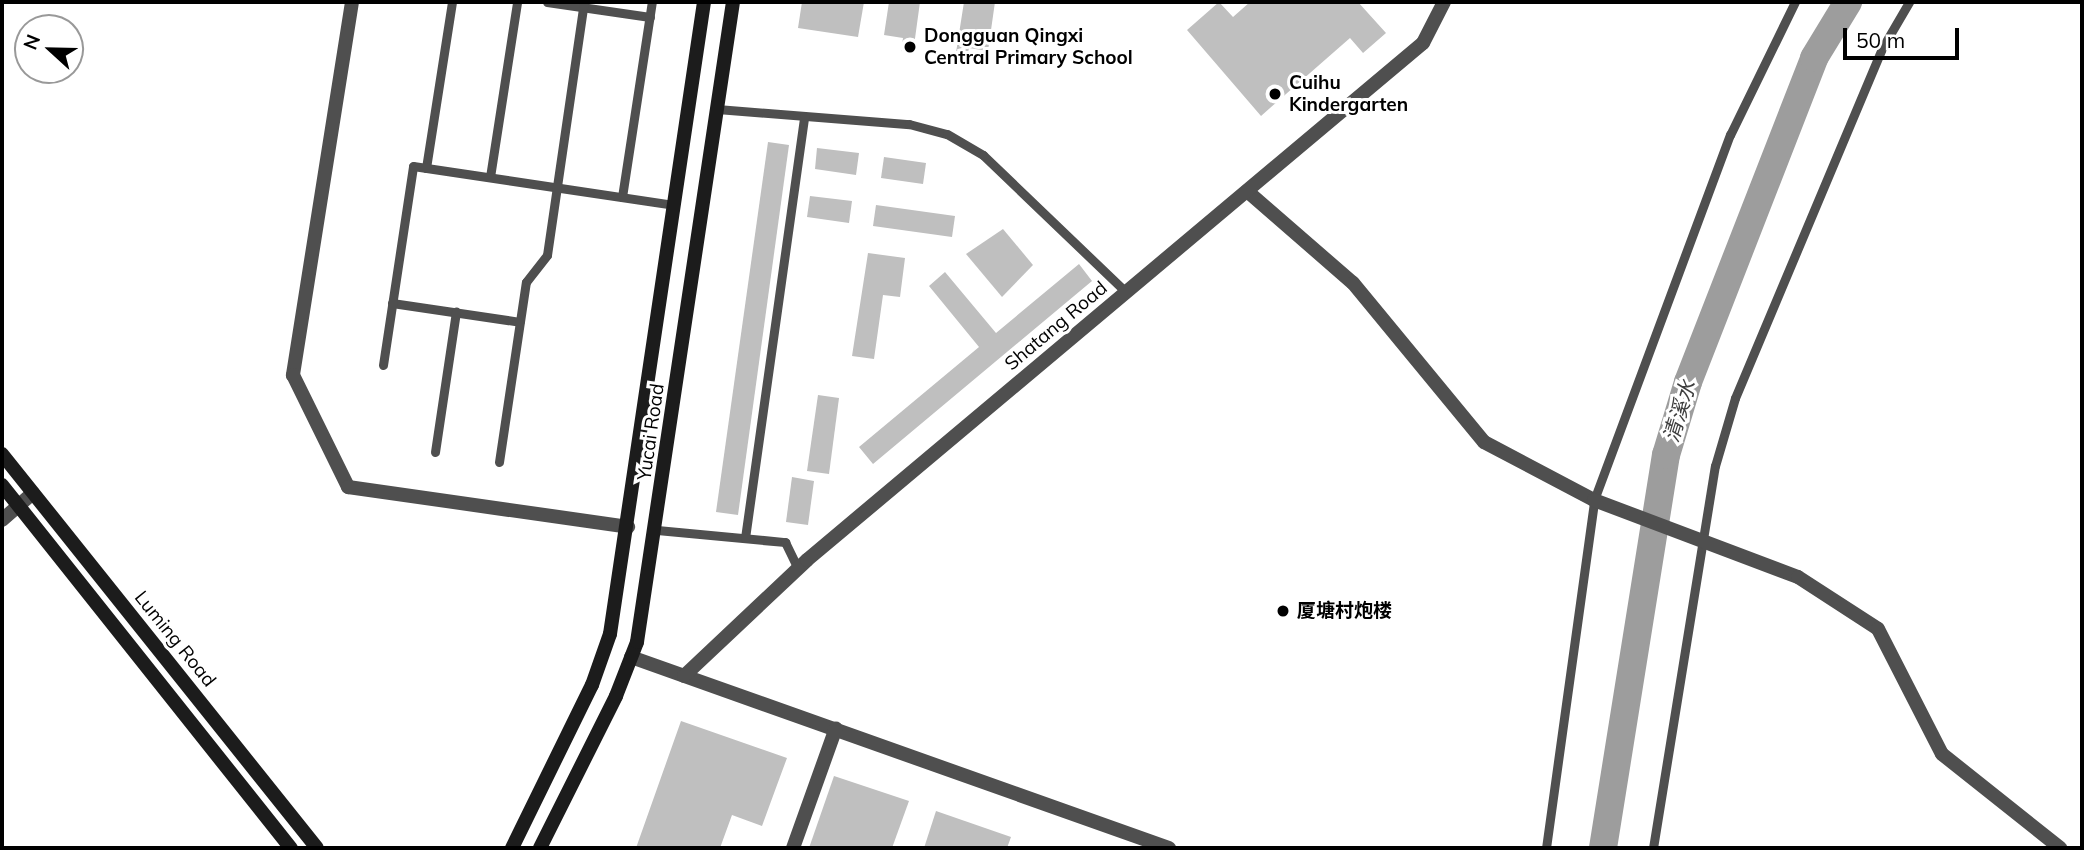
<!DOCTYPE html>
<html>
<head>
<meta charset="utf-8">
<style>
	body { margin:0 }
	#map { position:relative; width:2084px; height:850px; overflow:hidden; background:#fff; font-family:Mulish,"Noto Sans SC",sans-serif }
	div>[style] { position:absolute }
	[style*='--x'] { left:calc(var(--x)*1px); top:calc(var(--y)*1px); width:calc(var(--w)*1px); rotate:calc(var(--a)*1deg) }
	.river>* { height:28px; margin:-14px; padding:0 14px; transform-origin:14px; border-radius:14px; background:#9d9d9d }
	.building>* { inset:0; background:#bfbfbf }
	.lane>* { height:9px; margin:-4.5px; padding:0 4.5px; transform-origin:4.5px; border-radius:4.5px; background:#4f4f4f }
	.street>* { height:14px; margin:-7px; padding:0 7px; transform-origin:7px; border-radius:7px; background:#4f4f4f }
	.secondary>* { height:14px; margin:-7px; padding:0 7px; transform-origin:7px; border-radius:7px; background:#1c1c1c }
	.dots>* { width:19px; height:19px; translate:-50% -50%; box-sizing:border-box; border:4px solid #fff; border-radius:50% }
	span { translate:-50% -50%; white-space:nowrap; text-align:center; line-height:1.15; -webkit-text-stroke:6px #fff; paint-order:stroke }
	.poi-label { font-size:19px; color:#000; font-weight:700 }
	.left { translate:0 -50%; text-align:left }
	.street-label { font-size:19px; color:#000 }
	.water-label { font-size:21px; color:#3e3e3e; font-style:italic }
	.frame { position:absolute; inset:0; border:4px solid #000; pointer-events:none }
	.north { position:absolute; left:14px; top:14px; width:70px; height:70px; box-sizing:border-box; background:#fff; border:2px solid #999; border-radius:50%; rotate:292deg; font-size:19px; font-weight:700; line-height:28px; text-align:center; color:#000 }
	.north::after { content:''; display:block; margin:auto; width:24px; height:32px; background:#000; clip-path:polygon(50% 0,100% 100%,50% 72%,0 100%) }
	.scale { position:absolute; left:1843px; top:28px; width:116px; height:32px; box-sizing:border-box; border:4px solid #000; border-top:0; padding-left:9px; font-size:21px; line-height:24px; white-space:nowrap; color:#000; -webkit-text-stroke:5px #fff; paint-order:stroke }
</style>
</head>
<body>
<div id="map">
	<div class="river">
		<i style="--x:1603;--y:848;--w:398;--a:-80.9"></i>
		<i style="--x:1666;--y:455;--w:76;--a:-73.2"></i>
		<i style="--x:1688;--y:382;--w:348;--a:-68.7"></i>
		<i style="--x:1814;--y:58;--w:66;--a:-58.7"></i>
	</div>
	<div class="building">
		<i style="clip-path:polygon(802px 2px,864px 2px,858px 37px,798px 28px)"></i>
		<i style="clip-path:polygon(889px 2px,920px 2px,913px 53px,901px 51px,903px 38px,884px 35px)"></i>
		<i style="clip-path:polygon(964px 2px,995px 2px,988px 51px,969px 48px,966px 61px,955px 59px)"></i>
		<i style="clip-path:polygon(1219px 2px,1233px 17px,1250px 2px,1358px 2px,1386px 33px,1363px 53px,1350px 38px,1261px 116px,1187px 30px)"></i>
		<i style="clip-path:polygon(768px 142px,789px 145px,738px 515px,716px 512px)"></i>
		<i style="clip-path:polygon(817px 148px,859px 153px,856px 175px,815px 169px)"></i>
		<i style="clip-path:polygon(884px 157px,926px 163px,923px 184px,881px 178px)"></i>
		<i style="clip-path:polygon(810px 196px,852px 201px,849px 223px,807px 217px)"></i>
		<i style="clip-path:polygon(876px 205px,955px 216px,952px 237px,873px 226px)"></i>
		<i style="clip-path:polygon(1003px 229px,1033px 265px,1002px 297px,966px 254px)"></i>
		<i style="clip-path:polygon(868px 253px,905px 258px,900px 297px,883px 295px,874px 359px,852px 356px)"></i>
		<i style="clip-path:polygon(1079px 264px,1092px 281px,873px 464px,859px 447px,979px 347px,929px 286px,945px 272px,996px 333px)"></i>
		<i style="clip-path:polygon(818px 395px,839px 398px,829px 474px,807px 471px)"></i>
		<i style="clip-path:polygon(792px 477px,814px 481px,808px 525px,786px 522px)"></i>
		<i style="clip-path:polygon(681px 721px,787px 758px,777px 785px,762px 826px,732px 815px,720px 848px,636px 848px)"></i>
		<i style="clip-path:polygon(834px 776px,909px 801px,892px 848px,809px 848px)"></i>
		<i style="clip-path:polygon(936px 811px,1011px 837px,1007px 848px,924px 848px)"></i>
	</div>
	<div class="lane">
		<i style="--x:547;--y:2;--w:104;--a:8.3"></i>
		<i style="--x:717;--y:109;--w:193;--a:4.5"></i>
		<i style="--x:909;--y:124;--w:39;--a:15"></i>
		<i style="--x:947;--y:134;--w:42;--a:30.3"></i>
		<i style="--x:983;--y:155;--w:198;--a:43.8"></i>
		<i style="--x:426;--y:168;--w:168;--a:-81.1"></i>
		<i style="--x:490;--y:177;--w:177;--a:-81.2"></i>
		<i style="--x:622;--y:197;--w:197;--a:-81.3"></i>
		<i style="--x:392;--y:303;--w:129;--a:8.4"></i>
		<i style="--x:383;--y:365;--w:201;--a:-81.4"></i>
		<i style="--x:413;--y:166;--w:265;--a:8.5"></i>
		<i style="--x:435;--y:452;--w:142;--a:-81.5"></i>
		<i style="--x:499;--y:462;--w:182;--a:-81.5"></i>
		<i style="--x:526;--y:282;--w:34;--a:-52"></i>
		<i style="--x:547;--y:255;--w:256;--a:-81.7"></i>
		<i style="--x:657;--y:530;--w:129;--a:5.4"></i>
		<i style="--x:785;--y:542;--w:30;--a:64"></i>
		<i style="--x:745;--y:538;--w:426;--a:-82"></i>
		<i style="--x:1546;--y:848;--w:351;--a:-82.1"></i>
		<i style="--x:1594;--y:500;--w:390;--a:-69.6"></i>
		<i style="--x:1730;--y:135;--w:148;--a:-64"></i>
		<i style="--x:1653;--y:848;--w:387;--a:-80.8"></i>
		<i style="--x:1715;--y:466;--w:71;--a:-73.6"></i>
		<i style="--x:1735;--y:398;--w:377;--a:-67.2"></i>
		<i style="--x:1881;--y:50;--w:56;--a:-59.7"></i>
	</div>
	<div class="street">
		<i style="--x:352;--y:2;--w:378;--a:99"></i>
		<i style="--x:293;--y:375;--w:125;--a:63.8"></i>
		<i style="--x:348;--y:487;--w:283;--a:8.1"></i>
		<i style="--x:1247;--y:191;--w:140;--a:41"></i>
		<i style="--x:1353;--y:283;--w:206;--a:50.5"></i>
		<i style="--x:1484;--y:442;--w:124;--a:27.8"></i>
		<i style="--x:1594;--y:500;--w:218;--a:20.7"></i>
		<i style="--x:1798;--y:577;--w:95;--a:33"></i>
		<i style="--x:1878;--y:629;--w:140;--a:62.9"></i>
		<i style="--x:1942;--y:754;--w:151;--a:38.5"></i>
		<i style="--x:2;--y:520;--w:41;--a:-41.1"></i>
		<i style="--x:631;--y:657;--w:571;--a:19.55"></i>
		<i style="--x:684;--y:676;--w:169;--a:-43.3"></i>
		<i style="--x:807;--y:560;--w:804;--a:-40.01"></i>
		<i style="--x:1423;--y:43;--w:46;--a:-62.9"></i>
		<i style="--x:793;--y:848;--w:127;--a:-70.3"></i>
	</div>
	<div class="secondary">
		<i style="--x:2;--y:454;--w:504;--a:51.36"></i>
		<i style="--x:2;--y:485;--w:464;--a:51.5"></i>
		<i style="--x:512;--y:848;--w:182;--a:-63.9"></i>
		<i style="--x:592;--y:685;--w:54;--a:-70.6"></i>
		<i style="--x:610;--y:634;--w:639;--a:-81.54"></i>
		<i style="--x:540;--y:848;--w:170;--a:-63.4"></i>
		<i style="--x:616;--y:696;--w:58;--a:-68.7"></i>
		<i style="--x:637;--y:642;--w:647;--a:-81.47"></i>
	</div>
	<div class="dots">
		<i style="left:910px;top:47px;background:#000"></i>
		<i style="left:1275px;top:94px;background:#000"></i>
		<i style="left:1283px;top:611px;background:#000"></i>
	</div>
	<div class="poi-label">
		<span class="left" style="left:924px;top:47px">Dongguan Qingxi<br>Central Primary School</span>
		<span class="left" style="left:1289px;top:94px">Cuihu<br>Kindergarten</span>
		<span class="left" style="left:1297px;top:611px">厦塘村炮楼</span>
	</div>
	<div class="street-label">
		<span style="left:1056px;top:326px;rotate:-40deg">Shatang Road</span>
		<span style="left:651px;top:432px;rotate:-82deg">Yucai Road</span>
		<span style="left:175px;top:639px;rotate:51deg">Luming Road</span>
	</div>
	<div class="water-label">
		<span style="left:1679px;top:411px;rotate:-73deg">清溪水</span>
	</div>
	<div class="frame"></div>
	<div class="north">N</div>
	<div class="scale">50 m</div>
</div>
</body>
</html>
